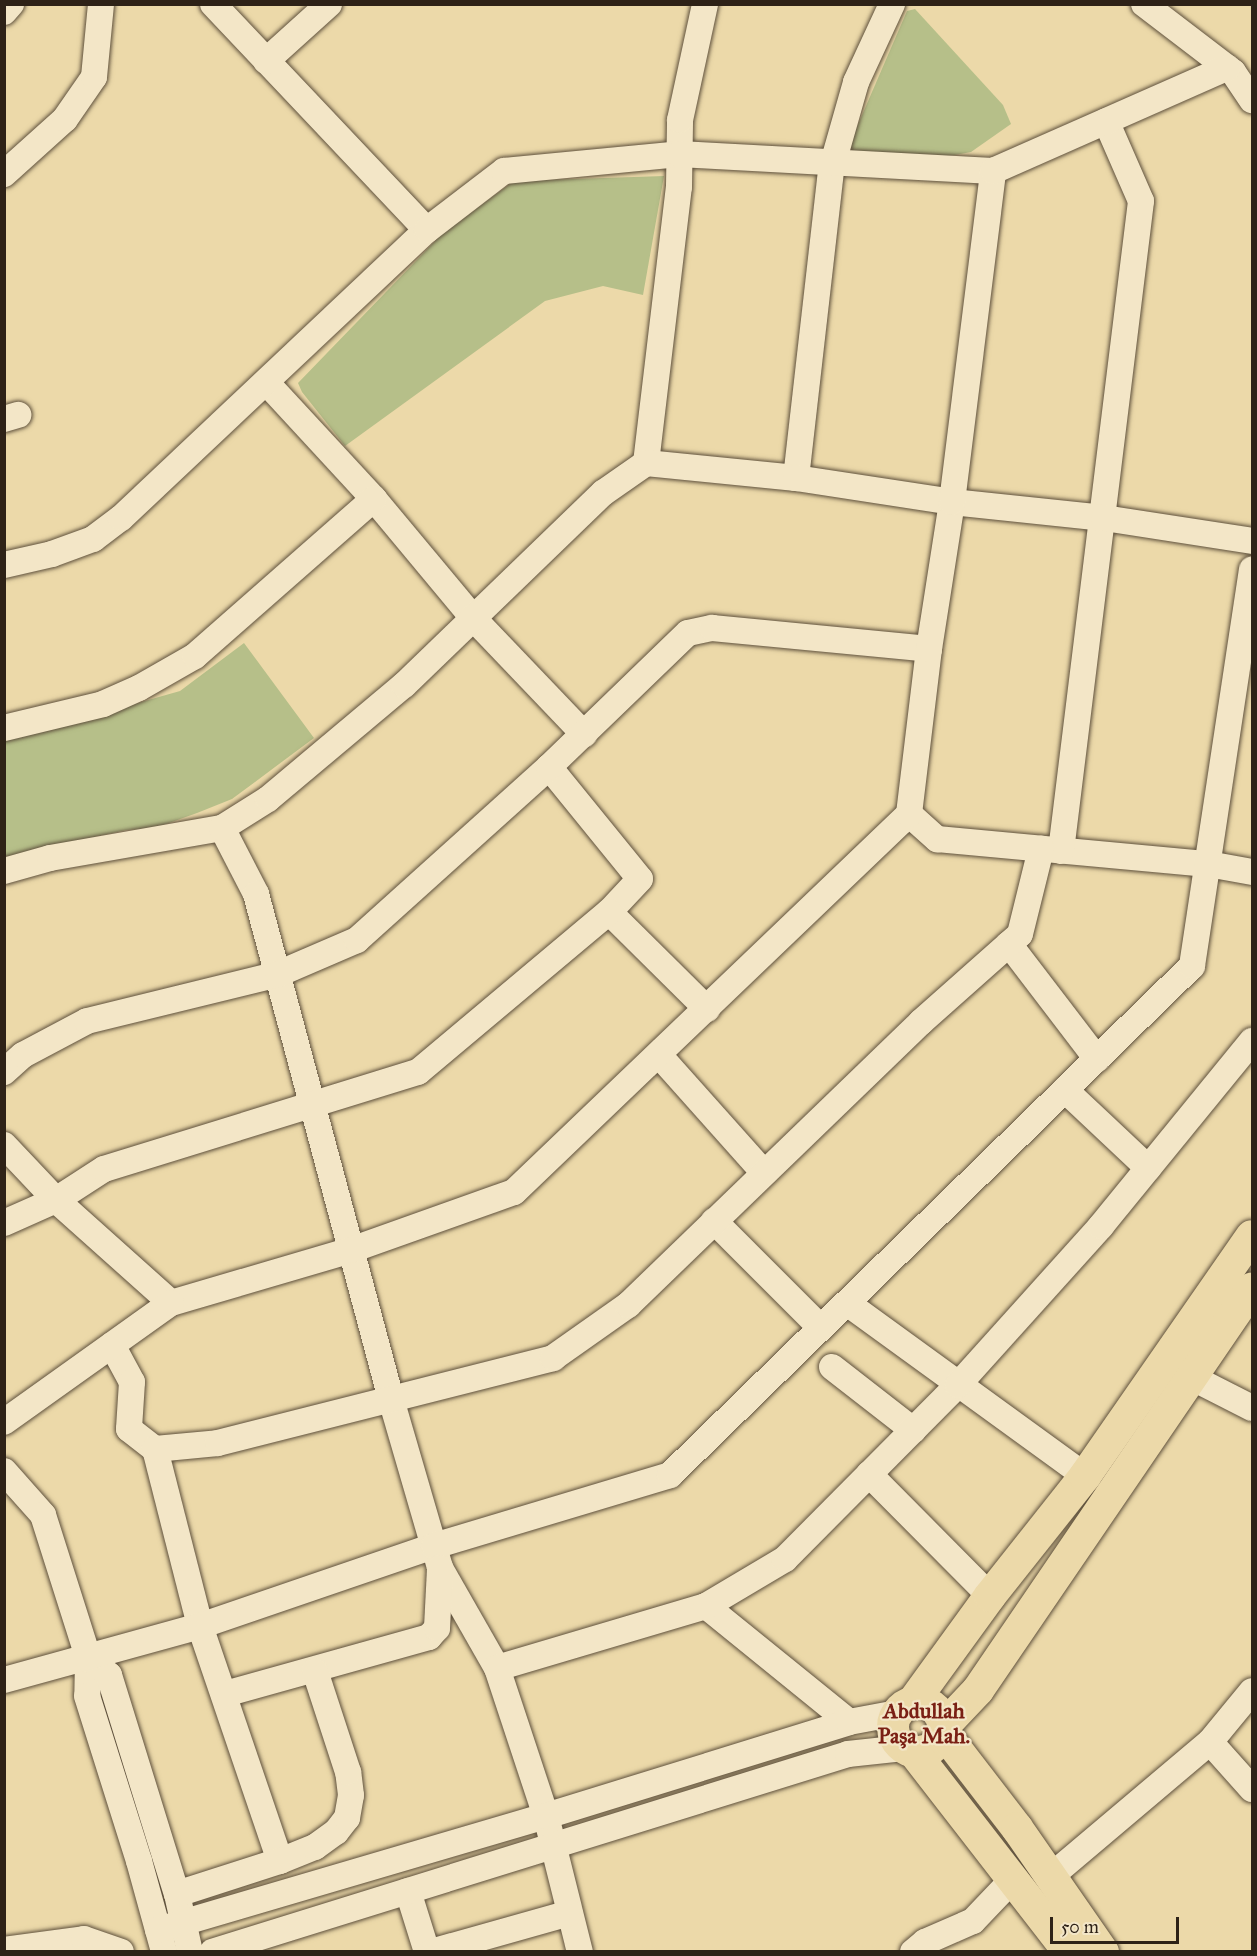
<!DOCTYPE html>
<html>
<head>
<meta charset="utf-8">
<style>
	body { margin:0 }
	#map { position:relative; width:1257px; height:1956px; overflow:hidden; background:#ecd9a9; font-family:"IM FELL Great Primer",serif }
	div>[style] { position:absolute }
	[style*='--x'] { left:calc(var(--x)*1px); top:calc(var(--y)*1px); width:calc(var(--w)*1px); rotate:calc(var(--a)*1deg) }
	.green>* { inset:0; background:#b6bf89 }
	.roads { filter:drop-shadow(0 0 2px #5e503c) drop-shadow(0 0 2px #5e503c) }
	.minor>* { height:26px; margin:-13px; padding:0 13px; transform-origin:13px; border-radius:13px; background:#f3e6c7 }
	.major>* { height:32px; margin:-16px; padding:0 16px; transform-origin:16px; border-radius:16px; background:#ecd9a9 }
	.major>.ring { margin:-16px; padding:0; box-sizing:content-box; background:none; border:32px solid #ecd9a9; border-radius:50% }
	span { translate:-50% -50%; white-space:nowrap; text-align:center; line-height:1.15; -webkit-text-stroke:4.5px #f3e6c7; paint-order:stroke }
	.district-label { font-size:22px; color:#7a1f14; font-weight:700 }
	.frame { position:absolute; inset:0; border:6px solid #2e2217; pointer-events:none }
	.scale { position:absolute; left:1050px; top:1917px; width:129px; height:27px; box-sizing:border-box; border:3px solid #2e2217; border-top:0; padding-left:8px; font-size:18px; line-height:21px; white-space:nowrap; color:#2e2217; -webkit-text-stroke:4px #f3e6c7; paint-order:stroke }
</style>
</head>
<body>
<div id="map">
	<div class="green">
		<i style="clip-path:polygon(915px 9px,1003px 105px,1011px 124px,971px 152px,928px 160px,853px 156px,850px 143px,907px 11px)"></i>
		<i style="clip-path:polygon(664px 176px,643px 295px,603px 286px,545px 301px,345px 446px,302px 392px,298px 383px,443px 233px,514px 181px)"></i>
		<i style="clip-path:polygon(244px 643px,314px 738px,232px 799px,197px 813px,155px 828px,126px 830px,5px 857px,4px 741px,180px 691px)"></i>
	</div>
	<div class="roads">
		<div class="minor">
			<i style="--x:213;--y:4;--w:311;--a:46.6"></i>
			<i style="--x:1144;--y:4;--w:112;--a:37.4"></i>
			<i style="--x:1233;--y:72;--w:34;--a:56"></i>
			<i style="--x:4;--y:12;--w:11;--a:-49"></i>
			<i style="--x:266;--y:61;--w:85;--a:-42.1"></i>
			<i style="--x:4;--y:174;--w:82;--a:-42"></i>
			<i style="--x:65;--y:119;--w:51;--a:-55.4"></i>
			<i style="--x:94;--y:77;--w:73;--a:-84.5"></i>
			<i style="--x:266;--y:382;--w:159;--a:47.3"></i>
			<i style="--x:374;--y:499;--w:155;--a:50.2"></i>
			<i style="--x:473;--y:618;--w:161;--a:46.3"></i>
			<i style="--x:4;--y:419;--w:15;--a:-16"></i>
			<i style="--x:646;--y:463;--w:278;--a:-83.2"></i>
			<i style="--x:679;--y:187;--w:67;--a:-89.1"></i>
			<i style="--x:680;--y:120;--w:119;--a:-77.8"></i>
			<i style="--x:796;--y:478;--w:310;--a:-83.5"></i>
			<i style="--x:831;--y:170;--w:91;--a:-74.1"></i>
			<i style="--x:856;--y:82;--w:86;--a:-65.2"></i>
			<i style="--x:4;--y:565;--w:49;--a:-12.9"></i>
			<i style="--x:52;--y:554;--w:44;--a:-20.1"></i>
			<i style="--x:93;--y:539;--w:35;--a:-37"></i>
			<i style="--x:121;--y:518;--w:420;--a:-43.3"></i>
			<i style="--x:427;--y:230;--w:97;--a:-37.5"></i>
			<i style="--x:504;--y:171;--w:176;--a:-5.5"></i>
			<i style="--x:679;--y:154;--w:314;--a:3.1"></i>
			<i style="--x:4;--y:728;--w:102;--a:-13.6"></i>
			<i style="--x:103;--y:704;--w:39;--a:-24"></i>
			<i style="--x:139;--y:688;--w:64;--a:-29.7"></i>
			<i style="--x:195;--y:656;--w:238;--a:-41.3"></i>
			<i style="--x:549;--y:767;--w:144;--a:50.9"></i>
			<i style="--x:640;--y:879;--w:45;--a:133.2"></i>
			<i style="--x:609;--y:912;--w:138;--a:44.7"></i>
			<i style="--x:909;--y:814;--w:38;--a:42"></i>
			<i style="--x:937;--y:839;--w:272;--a:5.3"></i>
			<i style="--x:1208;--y:864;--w:45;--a:10.3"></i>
			<i style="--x:222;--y:828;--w:74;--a:62.7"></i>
			<i style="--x:256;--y:894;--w:523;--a:75.03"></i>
			<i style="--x:391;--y:1399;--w:176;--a:73.8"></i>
			<i style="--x:440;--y:1568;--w:115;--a:60.3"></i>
			<i style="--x:497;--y:1668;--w:156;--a:71.7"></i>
			<i style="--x:546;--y:1816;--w:140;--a:76"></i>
			<i style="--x:1061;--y:851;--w:655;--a:-82.98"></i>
			<i style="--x:1141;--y:201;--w:87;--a:-113.6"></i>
			<i style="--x:4;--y:871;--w:48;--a:-15.8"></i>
			<i style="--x:50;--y:858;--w:175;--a:-9.9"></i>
			<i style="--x:222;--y:828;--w:54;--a:-32.2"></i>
			<i style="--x:268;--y:799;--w:177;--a:-40"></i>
			<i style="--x:404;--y:685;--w:277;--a:-44"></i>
			<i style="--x:603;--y:493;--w:52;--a:-34.9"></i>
			<i style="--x:646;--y:463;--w:151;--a:5.7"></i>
			<i style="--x:796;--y:478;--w:158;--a:8.7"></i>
			<i style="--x:952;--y:502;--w:153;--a:6"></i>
			<i style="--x:1104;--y:518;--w:150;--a:8.8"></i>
			<i style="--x:1009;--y:944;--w:145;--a:52.6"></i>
			<i style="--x:659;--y:1055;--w:158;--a:48.3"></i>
			<i style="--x:4;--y:1072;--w:25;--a:-42"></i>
			<i style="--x:23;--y:1055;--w:72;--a:-28"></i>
			<i style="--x:87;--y:1021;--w:197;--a:-13.8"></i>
			<i style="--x:278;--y:974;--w:86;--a:-23.3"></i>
			<i style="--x:357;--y:940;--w:258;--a:-42"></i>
			<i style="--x:549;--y:767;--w:193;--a:-44"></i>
			<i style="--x:688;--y:633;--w:25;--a:-12"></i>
			<i style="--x:712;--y:628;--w:218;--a:5.5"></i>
			<i style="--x:1065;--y:1090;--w:114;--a:43.2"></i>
			<i style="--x:4;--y:1145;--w:76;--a:46.6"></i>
			<i style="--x:56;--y:1200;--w:154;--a:41.8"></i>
			<i style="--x:171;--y:1303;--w:188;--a:-16.4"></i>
			<i style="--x:351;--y:1250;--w:173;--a:-19.6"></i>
			<i style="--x:514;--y:1192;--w:547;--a:-43.74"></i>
			<i style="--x:909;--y:814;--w:166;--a:-83.1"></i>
			<i style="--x:929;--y:649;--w:149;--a:-81.1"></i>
			<i style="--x:952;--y:502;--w:334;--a:-82.9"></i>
			<i style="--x:993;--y:171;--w:256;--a:-23.8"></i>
			<i style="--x:714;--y:1221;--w:151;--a:45"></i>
			<i style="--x:4;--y:1223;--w:57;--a:-23.9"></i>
			<i style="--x:56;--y:1200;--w:57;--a:-32.9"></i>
			<i style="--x:104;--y:1169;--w:329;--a:-17.2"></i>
			<i style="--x:418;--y:1072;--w:249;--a:-40"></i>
			<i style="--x:847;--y:1303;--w:294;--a:36"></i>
			<i style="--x:112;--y:1345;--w:42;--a:61.6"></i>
			<i style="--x:132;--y:1382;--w:47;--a:93.7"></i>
			<i style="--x:129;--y:1429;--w:33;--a:38"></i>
			<i style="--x:155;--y:1449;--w:183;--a:75.7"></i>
			<i style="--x:200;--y:1626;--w:248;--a:71.2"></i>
			<i style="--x:832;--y:1367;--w:103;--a:37.9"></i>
			<i style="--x:1193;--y:1378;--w:66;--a:27"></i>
			<i style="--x:4;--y:1422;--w:205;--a:-35.5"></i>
			<i style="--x:155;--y:1449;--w:63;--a:-5.4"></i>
			<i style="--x:218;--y:1443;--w:346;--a:-14.2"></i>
			<i style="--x:553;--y:1358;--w:92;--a:-35.2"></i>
			<i style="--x:628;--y:1305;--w:407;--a:-44"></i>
			<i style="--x:921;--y:1022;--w:132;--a:-41.6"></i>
			<i style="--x:1020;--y:934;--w:88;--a:-76.1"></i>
			<i style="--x:4;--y:1471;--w:59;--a:48.4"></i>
			<i style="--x:43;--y:1515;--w:149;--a:72.4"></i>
			<i style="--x:88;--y:1657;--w:39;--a:91"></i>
			<i style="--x:87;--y:1696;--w:173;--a:72.5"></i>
			<i style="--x:139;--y:1861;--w:94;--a:74.6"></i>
			<i style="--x:869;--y:1474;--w:172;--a:45.2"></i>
			<i style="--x:706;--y:1606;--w:184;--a:39"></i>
			<i style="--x:88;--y:1657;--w:28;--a:41"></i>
			<i style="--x:109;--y:1675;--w:229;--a:72.8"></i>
			<i style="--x:177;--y:1894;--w:59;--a:77.4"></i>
			<i style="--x:497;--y:1668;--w:218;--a:-16.5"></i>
			<i style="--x:706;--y:1606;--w:92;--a:-30.7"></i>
			<i style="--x:785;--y:1559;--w:245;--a:-45.2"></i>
			<i style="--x:958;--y:1385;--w:214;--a:-48"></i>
			<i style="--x:1101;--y:1226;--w:239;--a:-50.8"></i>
			<i style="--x:4;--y:1680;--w:203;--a:-15.4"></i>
			<i style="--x:200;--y:1626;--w:247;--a:-18.9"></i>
			<i style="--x:434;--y:1546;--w:246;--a:-16.7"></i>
			<i style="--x:670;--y:1475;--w:729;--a:-44.28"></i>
			<i style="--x:1192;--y:966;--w:401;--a:-81.4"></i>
			<i style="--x:225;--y:1694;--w:212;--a:-15.6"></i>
			<i style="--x:429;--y:1637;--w:12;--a:-48"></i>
			<i style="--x:437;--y:1628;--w:60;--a:-87.1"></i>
			<i style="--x:1210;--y:1742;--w:63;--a:48.2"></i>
			<i style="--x:1050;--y:1877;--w:209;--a:-40.2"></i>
			<i style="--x:1210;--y:1742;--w:66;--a:-50.5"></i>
			<i style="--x:408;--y:1891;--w:64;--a:72.7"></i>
			<i style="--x:177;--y:1894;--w:108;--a:-17.8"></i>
			<i style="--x:280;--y:1861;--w:38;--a:-22"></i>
			<i style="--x:315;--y:1847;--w:26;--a:-36"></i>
			<i style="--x:336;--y:1832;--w:18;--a:-52"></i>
			<i style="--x:347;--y:1818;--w:23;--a:-80"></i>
			<i style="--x:351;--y:1795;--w:23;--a:-97"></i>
			<i style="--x:348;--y:1772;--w:106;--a:-108.1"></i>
			<i style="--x:158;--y:1930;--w:404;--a:-16.4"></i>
			<i style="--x:546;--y:1816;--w:317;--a:-17.2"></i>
			<i style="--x:849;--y:1722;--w:49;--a:-10.6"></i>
			<i style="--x:4;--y:1950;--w:81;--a:-7.8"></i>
			<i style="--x:84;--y:1939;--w:39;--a:19"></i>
			<i style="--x:212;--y:1952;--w:666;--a:-17.29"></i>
			<i style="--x:848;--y:1754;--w:56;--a:-6.1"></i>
			<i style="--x:431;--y:1952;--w:144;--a:-15.7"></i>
			<i style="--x:913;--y:1952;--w:16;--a:-40"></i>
			<i style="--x:925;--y:1942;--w:52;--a:-23.6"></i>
			<i style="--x:973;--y:1921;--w:57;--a:-46.4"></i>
		</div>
		<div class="major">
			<i class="ring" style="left:893px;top:1702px;width:18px;height:18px"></i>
			<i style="--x:913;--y:1702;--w:131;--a:-54"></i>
			<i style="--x:990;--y:1596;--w:153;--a:-51.6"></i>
			<i style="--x:1085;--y:1476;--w:292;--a:-55.2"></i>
			<i style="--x:943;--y:1727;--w:51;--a:-46.6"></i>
			<i style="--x:978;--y:1690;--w:486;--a:-55.7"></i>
			<i style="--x:943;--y:1732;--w:121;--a:52.4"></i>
			<i style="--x:1017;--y:1828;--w:151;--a:55.3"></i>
			<i style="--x:913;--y:1751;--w:254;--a:52.2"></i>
		</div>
	</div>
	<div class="district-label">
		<span style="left:924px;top:1723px">Abdullah<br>Paşa Mah.</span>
	</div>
	<div class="frame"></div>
	<div class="scale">50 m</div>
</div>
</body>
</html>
